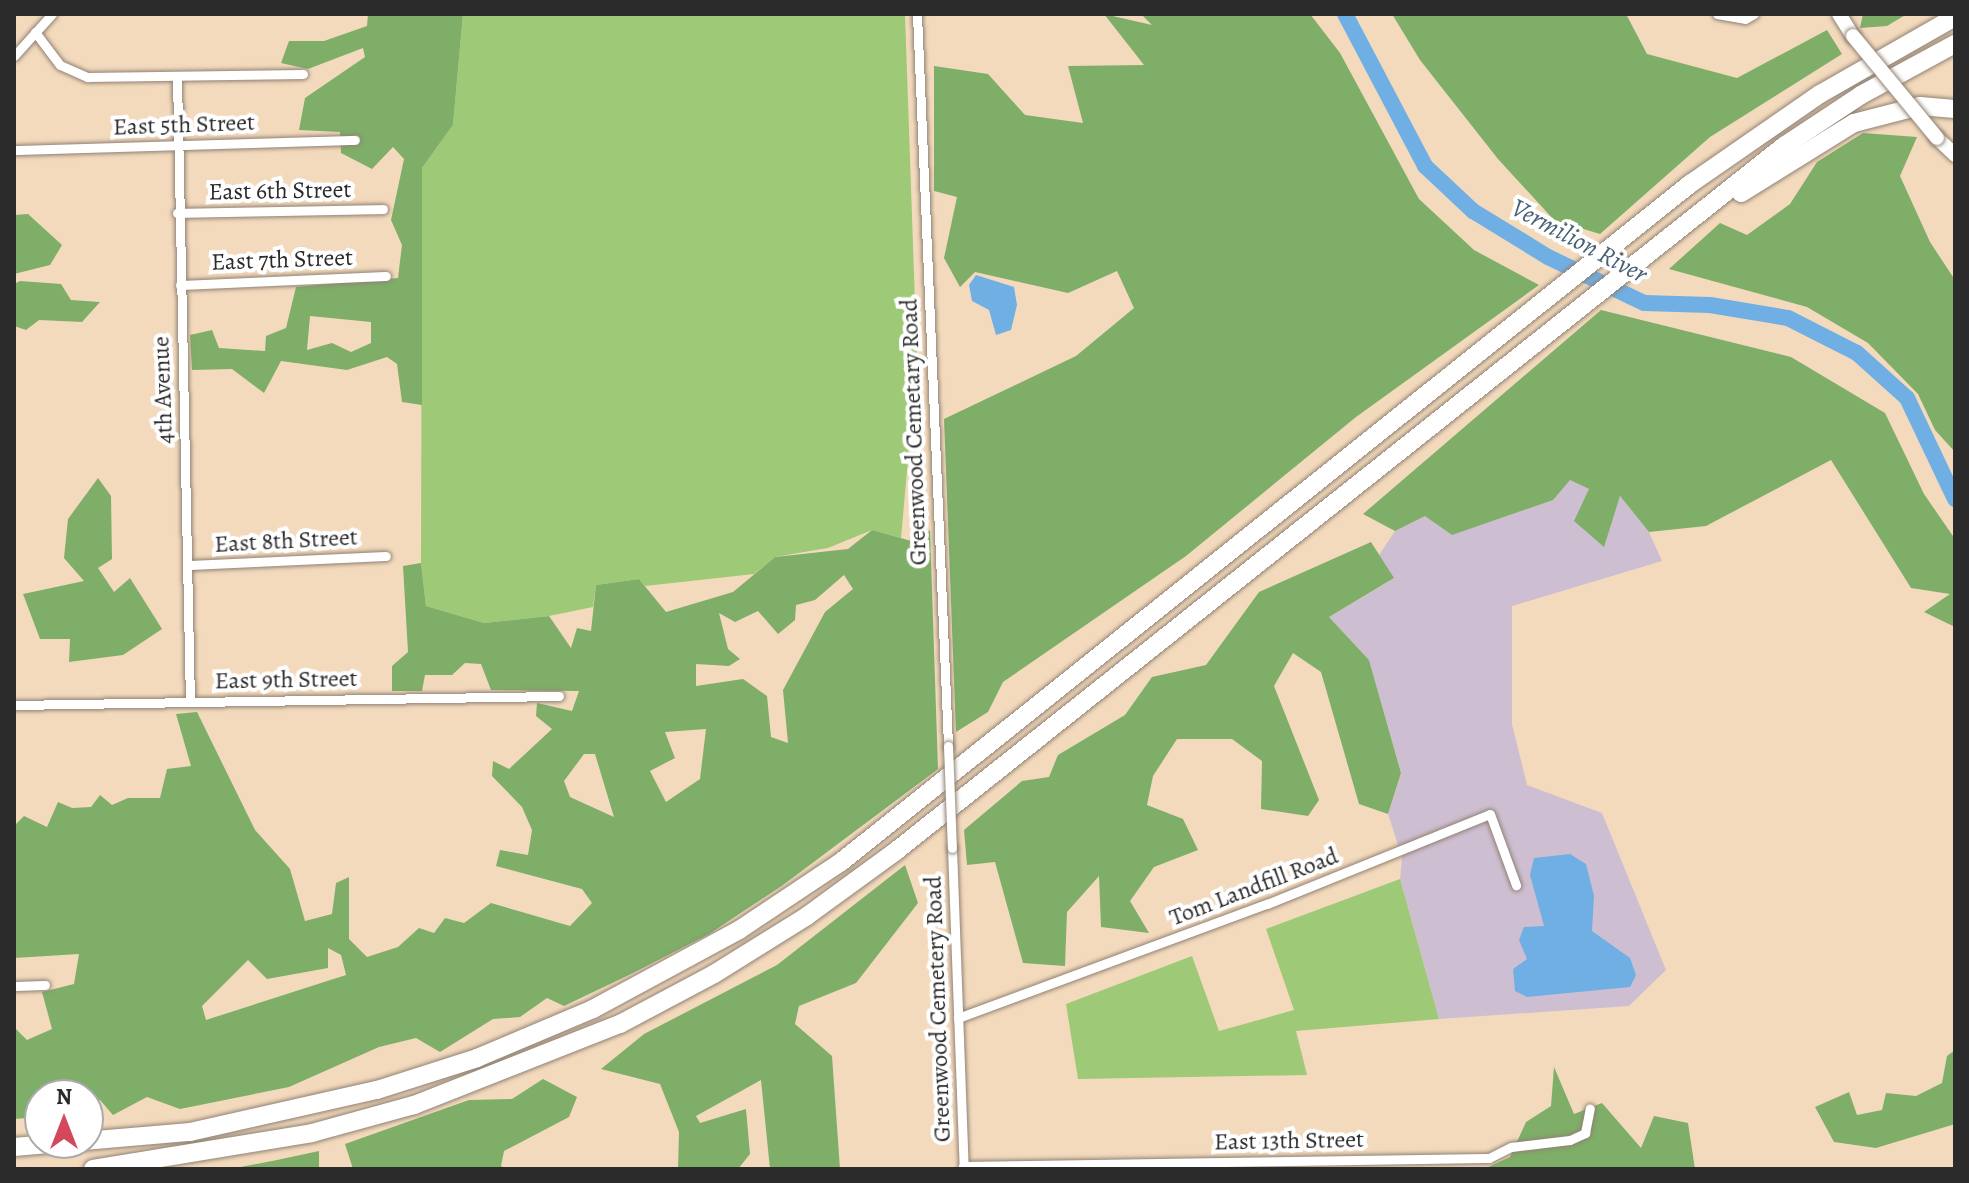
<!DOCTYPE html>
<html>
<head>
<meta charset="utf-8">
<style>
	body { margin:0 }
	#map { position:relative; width:1969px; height:1183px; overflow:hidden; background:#f4dabd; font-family:Alegreya,serif }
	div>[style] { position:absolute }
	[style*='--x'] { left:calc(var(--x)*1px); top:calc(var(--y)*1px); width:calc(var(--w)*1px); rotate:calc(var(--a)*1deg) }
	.industrial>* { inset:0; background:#cebed1 }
	.green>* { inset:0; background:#9eca77 }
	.forest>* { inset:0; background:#7eae68 }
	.water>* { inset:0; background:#6fafe3 }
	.river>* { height:16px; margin:-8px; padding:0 8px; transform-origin:8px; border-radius:8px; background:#6fafe3 }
	.roads { filter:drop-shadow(0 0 2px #908274) drop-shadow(0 0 2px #908274) }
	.street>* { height:9px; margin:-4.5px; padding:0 4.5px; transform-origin:4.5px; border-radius:4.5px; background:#fff }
	.secondary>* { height:14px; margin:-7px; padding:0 7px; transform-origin:7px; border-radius:7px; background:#fff }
	.highway>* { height:18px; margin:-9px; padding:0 9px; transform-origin:9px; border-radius:9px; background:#fff }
	.bridges { filter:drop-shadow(0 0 2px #908274) drop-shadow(0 0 2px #908274) }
	.street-bridge>* { height:9px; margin:-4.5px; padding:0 4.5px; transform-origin:4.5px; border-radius:4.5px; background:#fff }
	.secondary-bridge>* { height:14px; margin:-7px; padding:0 7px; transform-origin:7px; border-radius:7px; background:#fff }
	span { translate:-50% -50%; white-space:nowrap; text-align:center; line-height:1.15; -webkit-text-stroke:8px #fff; paint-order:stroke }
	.street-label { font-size:24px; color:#2b2b2b }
	.water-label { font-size:26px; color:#466075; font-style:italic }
	.frame { position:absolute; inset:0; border:16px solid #2b2b2b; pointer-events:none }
	.north { position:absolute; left:24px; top:1079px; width:80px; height:80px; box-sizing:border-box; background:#fff; border:2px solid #aaa; border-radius:50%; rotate:0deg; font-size:22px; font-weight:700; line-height:32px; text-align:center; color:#2b2b2b }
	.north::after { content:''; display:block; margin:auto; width:28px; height:36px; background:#d1495b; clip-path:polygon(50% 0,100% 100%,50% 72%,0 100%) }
</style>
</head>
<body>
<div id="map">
	<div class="industrial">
		<i style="clip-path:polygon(1570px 480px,1589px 489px,1603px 546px,1620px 496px,1649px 532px,1662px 561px,1512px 606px,1512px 724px,1527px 785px,1602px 813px,1666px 970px,1629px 1006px,1439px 1019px,1400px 879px,1402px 857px,1388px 814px,1401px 773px,1369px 660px,1329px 617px,1393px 579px,1379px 555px,1395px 531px,1425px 516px)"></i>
	</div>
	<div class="green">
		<i style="clip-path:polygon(463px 14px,905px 14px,917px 360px,901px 538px,872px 530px,828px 548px,775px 557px,754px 574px,645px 586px,639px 579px,596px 585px,593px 607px,549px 616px,484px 623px,426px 606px,421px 563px,422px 168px,453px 125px)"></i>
		<i style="clip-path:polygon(1400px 879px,1439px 1019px,1296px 1031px,1307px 1075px,1078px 1079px,1066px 1004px,1192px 956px,1219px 1031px,1294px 1010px,1266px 929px)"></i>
	</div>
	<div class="forest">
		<i style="clip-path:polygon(evenodd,368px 14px,463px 14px,453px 125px,422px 168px,422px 405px,402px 402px,397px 364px,387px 357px,347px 370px,281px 361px,264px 393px,232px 369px,192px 370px,190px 335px,212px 330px,219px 348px,265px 351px,266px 336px,286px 328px,296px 287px,398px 278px,402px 245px,391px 220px,404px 159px,393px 147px,372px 169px,341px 153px,340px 132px,299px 130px,305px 98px,365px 57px,363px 48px,308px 69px,281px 63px,289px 41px,324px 41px,367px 26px,368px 14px,310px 316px,371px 322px,371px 343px,351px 352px,332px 343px,307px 350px,310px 316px)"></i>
		<i style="clip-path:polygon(1104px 14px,1152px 25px,1141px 14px,1310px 14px,1340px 53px,1419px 199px,1474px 250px,1539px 285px,1356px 417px,1186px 556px,1003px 682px,988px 712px,956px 732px,944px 419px,1076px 356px,1134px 308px,1117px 271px,1068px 293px,975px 272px,960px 287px,944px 258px,957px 197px,934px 191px,934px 66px,988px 74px,1025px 115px,1083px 123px,1068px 66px,1144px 65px)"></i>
		<i style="clip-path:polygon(1392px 14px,1626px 14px,1647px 54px,1737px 78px,1827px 30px,1842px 54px,1710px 137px,1600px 234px,1554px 220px,1498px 159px,1420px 60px)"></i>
		<i style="clip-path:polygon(1863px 14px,1907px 14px,1887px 26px,1860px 28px)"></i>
		<i style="clip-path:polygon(1863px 133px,1917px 137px,1900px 176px,1930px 242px,1955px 280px,1955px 452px,1935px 430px,1918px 394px,1868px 343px,1807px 307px,1669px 269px,1720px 223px,1747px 235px,1790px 204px,1817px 162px)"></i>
		<i style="clip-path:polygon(28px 214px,62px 245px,50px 265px,14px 274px,14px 215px)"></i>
		<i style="clip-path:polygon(20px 281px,61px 284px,71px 300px,100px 302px,82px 322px,39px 320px,26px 330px,14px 326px,14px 284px)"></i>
		<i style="clip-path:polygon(1601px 310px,1791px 357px,1885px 413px,1924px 494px,1955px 539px,1955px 627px,1924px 612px,1950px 594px,1911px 588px,1831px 460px,1706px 526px,1649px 532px,1620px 496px,1604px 547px,1574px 521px,1589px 489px,1570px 480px,1553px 500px,1452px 535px,1425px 516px,1395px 531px,1363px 514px)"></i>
		<i style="clip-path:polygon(98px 478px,111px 496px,112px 559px,98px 568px,114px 592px,130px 578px,162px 629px,123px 655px,69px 662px,70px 639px,40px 639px,23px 594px,84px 581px,64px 558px,68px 519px)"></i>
		<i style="clip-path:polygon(evenodd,872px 530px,915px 542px,930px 530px,938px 769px,783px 885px,709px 934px,633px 973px,564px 1006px,547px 998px,520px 1017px,493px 1019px,440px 1052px,416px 1038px,379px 1047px,289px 1087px,180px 1109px,147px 1097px,113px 1115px,100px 1100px,88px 1104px,88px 1095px,40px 1095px,40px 1117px,14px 1119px,14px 1027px,27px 1040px,52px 1029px,42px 992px,74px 984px,79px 954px,14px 958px,14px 826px,24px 816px,47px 827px,58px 802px,72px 808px,91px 807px,100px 795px,112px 805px,128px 798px,160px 798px,167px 769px,191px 766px,176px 714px,197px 712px,255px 830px,290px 869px,305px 921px,332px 914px,336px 883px,349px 877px,349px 939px,367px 957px,398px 947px,419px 928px,434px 933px,445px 918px,464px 923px,491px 903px,570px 926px,592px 903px,582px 889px,496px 866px,500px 850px,528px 855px,532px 830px,522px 807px,492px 776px,493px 761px,509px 769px,552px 729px,536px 716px,537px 703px,572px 711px,579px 691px,491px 690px,481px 664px,465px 663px,452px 675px,425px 675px,422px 691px,392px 691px,392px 666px,408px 652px,403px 566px,421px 563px,426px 606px,484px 623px,549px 616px,571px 648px,577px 628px,591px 631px,596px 585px,639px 579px,666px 612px,733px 592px,775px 557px,848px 549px,872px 530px,844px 575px,853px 589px,825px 612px,783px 690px,788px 743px,771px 737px,767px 696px,743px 679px,696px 686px,696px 664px,729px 666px,740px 659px,728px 649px,719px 613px,735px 622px,758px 611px,778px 634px,795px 620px,796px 605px,815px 600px,844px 575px,872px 530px,706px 729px,700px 779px,666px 802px,650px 771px,675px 758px,665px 732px,706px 729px,872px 530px,584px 754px,595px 754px,614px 817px,570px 797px,564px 781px,584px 754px,872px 530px,328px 948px,341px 955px,346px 975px,206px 1020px,202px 1006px,248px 960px,267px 979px,328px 968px,328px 948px)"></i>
		<i style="clip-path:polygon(1371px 542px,1394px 578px,1329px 617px,1369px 660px,1401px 773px,1388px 814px,1359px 804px,1321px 672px,1293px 653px,1274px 686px,1319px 800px,1308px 816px,1261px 809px,1262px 761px,1232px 739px,1177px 739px,1153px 776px,1147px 805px,1183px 819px,1198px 850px,1154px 867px,1130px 901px,1149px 933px,1101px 927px,1099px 876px,1067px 912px,1065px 966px,1023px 963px,995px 862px,967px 865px,964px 830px,1022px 781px,1049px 777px,1058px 755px,1125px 715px,1152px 677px,1206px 665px,1259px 592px)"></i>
		<i style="clip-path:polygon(905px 865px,918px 903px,856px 983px,799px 1006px,795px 1024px,832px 1056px,840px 1169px,770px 1169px,761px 1080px,696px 1116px,700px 1123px,746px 1109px,750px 1154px,738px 1169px,678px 1169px,679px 1132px,660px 1084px,601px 1069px,644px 1034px,777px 965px)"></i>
		<i style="clip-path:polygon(1955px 1050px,1955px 1124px,1876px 1148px,1834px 1142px,1815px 1107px,1849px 1092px,1857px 1115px,1882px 1110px,1886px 1093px,1916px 1096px,1942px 1083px,1947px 1056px)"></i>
		<i style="clip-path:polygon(1554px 1067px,1574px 1114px,1602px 1103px,1641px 1148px,1654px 1116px,1688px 1123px,1695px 1169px,1484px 1169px,1510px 1157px,1526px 1122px,1551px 1106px)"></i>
		<i style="clip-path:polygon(543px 1079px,577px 1097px,569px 1117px,504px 1151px,501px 1166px,506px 1169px,353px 1169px,345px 1144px,469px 1100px,512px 1099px)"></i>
		<i style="clip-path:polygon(319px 1151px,319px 1169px,230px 1169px,277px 1160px)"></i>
	</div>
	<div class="water">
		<i style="clip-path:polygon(976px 275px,1014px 287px,1017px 305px,1011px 330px,996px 335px,989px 310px,972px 301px,969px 285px)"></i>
		<i style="clip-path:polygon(1570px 854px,1586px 864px,1594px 896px,1592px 931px,1630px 958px,1636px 975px,1630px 987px,1527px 997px,1515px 991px,1513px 969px,1527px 959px,1519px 940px,1524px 927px,1544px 926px,1530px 875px,1534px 858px)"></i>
	</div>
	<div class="river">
		<i style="--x:1345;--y:14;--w:172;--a:62.2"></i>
		<i style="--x:1425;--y:166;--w:66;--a:43.2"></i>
		<i style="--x:1473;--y:211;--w:88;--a:31.5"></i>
		<i style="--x:1548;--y:257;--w:106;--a:25.6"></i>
		<i style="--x:1644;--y:303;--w:66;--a:1.7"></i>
		<i style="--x:1710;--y:305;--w:79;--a:9.5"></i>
		<i style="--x:1788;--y:318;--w:77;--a:26.9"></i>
		<i style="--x:1857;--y:353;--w:67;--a:42"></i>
		<i style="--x:1907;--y:398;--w:112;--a:64.6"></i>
	</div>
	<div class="roads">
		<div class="street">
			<i style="--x:917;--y:14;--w:733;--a:87.57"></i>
			<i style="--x:1717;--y:14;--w:28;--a:10"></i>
			<i style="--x:1745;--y:19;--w:10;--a:-29"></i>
			<i style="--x:35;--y:32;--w:41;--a:52.9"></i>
			<i style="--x:60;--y:65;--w:30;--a:24"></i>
			<i style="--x:87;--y:77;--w:216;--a:-0.8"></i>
			<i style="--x:14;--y:56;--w:57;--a:-47.9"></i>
			<i style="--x:177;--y:77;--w:625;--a:88.81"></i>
			<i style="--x:14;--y:150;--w:341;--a:-1.7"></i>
			<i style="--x:177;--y:213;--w:206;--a:-1.1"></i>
			<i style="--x:180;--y:285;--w:206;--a:-2.5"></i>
			<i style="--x:189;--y:565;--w:197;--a:-2.6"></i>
			<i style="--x:14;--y:705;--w:545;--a:-0.95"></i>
			<i style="--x:952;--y:848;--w:321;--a:87.9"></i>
			<i style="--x:14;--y:986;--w:31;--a:-2"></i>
			<i style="--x:958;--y:1018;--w:329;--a:-20.3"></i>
			<i style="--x:1267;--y:904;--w:240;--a:-22"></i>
			<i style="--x:1490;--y:814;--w:76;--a:69.9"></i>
			<i style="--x:963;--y:1166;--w:526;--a:-0.87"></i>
			<i style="--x:1489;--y:1158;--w:25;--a:-27"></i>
			<i style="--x:1511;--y:1147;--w:59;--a:-6.8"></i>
			<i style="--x:1570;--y:1140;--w:17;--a:-25"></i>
			<i style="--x:1585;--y:1133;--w:25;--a:-79"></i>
		</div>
		<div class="secondary">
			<i style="--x:1839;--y:14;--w:26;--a:58"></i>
			<i style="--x:1937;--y:138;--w:25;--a:43"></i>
		</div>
		<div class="highway">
			<i style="--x:1741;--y:193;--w:133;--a:-31.8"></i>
			<i style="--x:1854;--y:123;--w:68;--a:-14.4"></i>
			<i style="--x:1920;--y:106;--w:35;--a:5"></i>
			<i style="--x:14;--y:1147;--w:177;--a:-4.9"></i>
			<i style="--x:190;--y:1132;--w:192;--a:-12.7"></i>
			<i style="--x:377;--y:1090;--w:105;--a:-17.7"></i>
			<i style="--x:477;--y:1058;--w:126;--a:-22.9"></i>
			<i style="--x:593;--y:1009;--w:166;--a:-28.4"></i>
			<i style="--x:739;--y:930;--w:123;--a:-33.7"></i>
			<i style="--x:841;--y:862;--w:1087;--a:-38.61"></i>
			<i style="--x:1690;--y:184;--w:158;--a:-34.7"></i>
			<i style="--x:1820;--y:94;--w:155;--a:-29.7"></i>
			<i style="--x:93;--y:1169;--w:222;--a:-9.3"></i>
			<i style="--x:312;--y:1133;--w:106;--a:-15.4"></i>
			<i style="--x:414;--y:1105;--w:221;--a:-21.5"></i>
			<i style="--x:620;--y:1024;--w:106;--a:-28"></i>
			<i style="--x:714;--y:974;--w:110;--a:-31.9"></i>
			<i style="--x:807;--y:916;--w:110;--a:-36.1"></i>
			<i style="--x:896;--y:851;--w:1134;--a:-38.45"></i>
			<i style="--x:1784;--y:146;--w:92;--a:-33.5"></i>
			<i style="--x:1861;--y:95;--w:107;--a:-28.5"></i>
		</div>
	</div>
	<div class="bridges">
		<div class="street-bridge">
			<i style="--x:948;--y:746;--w:102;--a:87.8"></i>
		</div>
		<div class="secondary-bridge">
			<i style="--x:1853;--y:36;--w:132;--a:50.5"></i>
		</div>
	</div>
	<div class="street-label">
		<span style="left:184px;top:125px;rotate:-2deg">East 5th Street</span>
		<span style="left:280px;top:191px;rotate:-1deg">East 6th Street</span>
		<span style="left:282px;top:260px;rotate:-2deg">East 7th Street</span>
		<span style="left:163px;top:390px;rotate:-92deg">4th Avenue</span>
		<span style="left:914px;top:432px;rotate:-92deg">Greenwood Cemetary Road</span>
		<span style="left:286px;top:541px;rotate:-3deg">East 8th Street</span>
		<span style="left:286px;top:680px;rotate:-1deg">East 9th Street</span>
		<span style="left:1254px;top:887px;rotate:-21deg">Tom Landfill Road</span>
		<span style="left:938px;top:1009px;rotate:-92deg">Greenwood Cemetery Road</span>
		<span style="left:1289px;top:1141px;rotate:-1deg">East 13th Street</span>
	</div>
	<div class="water-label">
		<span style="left:1579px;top:241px;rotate:28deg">Vermilion River</span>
	</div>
	<div class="frame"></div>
	<div class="north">N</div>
</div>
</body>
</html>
